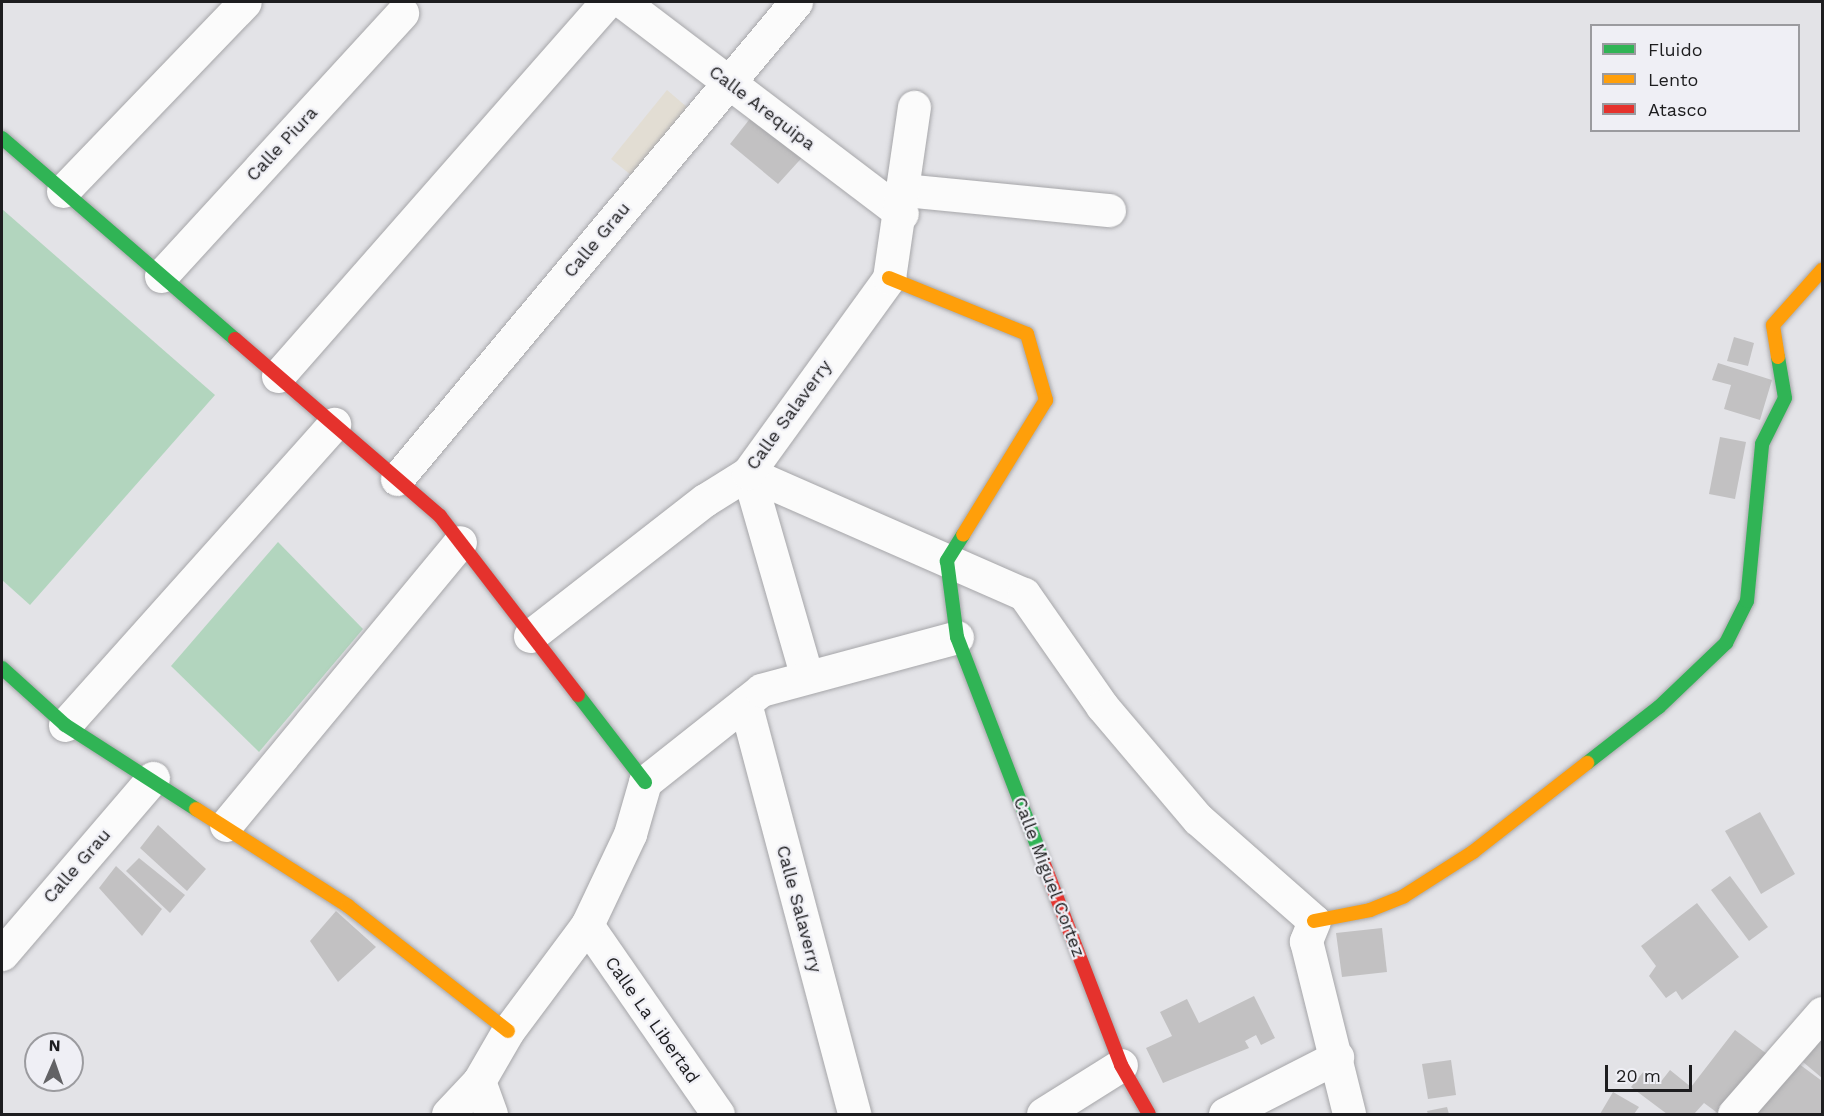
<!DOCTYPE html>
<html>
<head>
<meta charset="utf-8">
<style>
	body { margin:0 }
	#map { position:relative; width:1824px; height:1116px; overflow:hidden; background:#e3e3e7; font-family:"Work Sans",sans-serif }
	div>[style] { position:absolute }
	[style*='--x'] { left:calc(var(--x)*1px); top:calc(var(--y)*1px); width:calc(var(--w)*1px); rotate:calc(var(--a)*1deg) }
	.education>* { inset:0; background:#e2ddd3 }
	.green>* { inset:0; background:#b2d5be }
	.building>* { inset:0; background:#c2c1c2 }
	.roads { filter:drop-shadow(0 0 2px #a6a6a9) drop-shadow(0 0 2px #a6a6a9) }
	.street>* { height:33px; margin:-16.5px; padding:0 16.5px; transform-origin:16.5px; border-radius:16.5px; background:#fbfbfb }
	.fast>* { height:14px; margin:-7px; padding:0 7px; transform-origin:7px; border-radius:7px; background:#30b455 }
	.slow>* { height:14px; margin:-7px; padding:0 7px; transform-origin:7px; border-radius:7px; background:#ff9f0a }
	.jam>* { height:14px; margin:-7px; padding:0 7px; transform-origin:7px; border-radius:7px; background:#e5322d }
	span { translate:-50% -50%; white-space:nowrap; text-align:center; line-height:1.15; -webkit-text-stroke:4.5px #efeff5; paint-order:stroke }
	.street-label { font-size:18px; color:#1d1d1f }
	.frame { position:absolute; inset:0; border:3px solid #1d1d1f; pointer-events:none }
	.legend { position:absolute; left:1590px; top:24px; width:210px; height:108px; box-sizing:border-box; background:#efeff5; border:2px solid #9b9b9f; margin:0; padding:8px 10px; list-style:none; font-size:18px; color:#1d1d1f }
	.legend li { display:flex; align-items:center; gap:12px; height:30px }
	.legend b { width:30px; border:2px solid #9b9b9f }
	.north { position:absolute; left:24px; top:1032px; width:60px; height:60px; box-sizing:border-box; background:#efeff5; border:2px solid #9b9b9f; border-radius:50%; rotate:2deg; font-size:16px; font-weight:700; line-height:24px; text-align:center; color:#1d1d1f }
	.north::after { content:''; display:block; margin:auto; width:21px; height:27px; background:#626265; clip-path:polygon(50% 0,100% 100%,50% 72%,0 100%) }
	.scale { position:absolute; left:1605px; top:1065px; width:87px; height:27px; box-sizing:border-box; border:3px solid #1d1d1f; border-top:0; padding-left:8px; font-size:18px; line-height:21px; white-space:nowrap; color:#1d1d1f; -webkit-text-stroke:4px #efeff5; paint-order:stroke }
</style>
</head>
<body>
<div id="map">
	<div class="education">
		<i style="clip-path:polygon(667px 90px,688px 108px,631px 175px,611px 159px)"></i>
	</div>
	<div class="green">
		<i style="clip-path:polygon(2px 209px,215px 395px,30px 605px,2px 580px)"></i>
		<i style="clip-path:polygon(278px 542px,363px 629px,259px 752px,171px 666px)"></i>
	</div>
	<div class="building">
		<i style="clip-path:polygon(756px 111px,807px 152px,778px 184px,730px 144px)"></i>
		<i style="clip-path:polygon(1734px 337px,1754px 343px,1748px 366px,1727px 361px)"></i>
		<i style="clip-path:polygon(1718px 363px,1772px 380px,1760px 420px,1724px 409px,1731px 385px,1712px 380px)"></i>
		<i style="clip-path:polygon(1720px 437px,1746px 442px,1735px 499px,1709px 494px)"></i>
		<i style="clip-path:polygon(1760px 812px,1795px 874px,1761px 894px,1725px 831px)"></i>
		<i style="clip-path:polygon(158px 825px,206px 869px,187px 891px,140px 848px)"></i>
		<i style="clip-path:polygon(139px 858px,185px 895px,170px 913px,126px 871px)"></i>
		<i style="clip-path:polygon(116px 866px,162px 909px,142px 936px,99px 888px)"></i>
		<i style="clip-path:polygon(1730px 876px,1768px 927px,1749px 941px,1711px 890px)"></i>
		<i style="clip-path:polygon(1697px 903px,1739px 957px,1682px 1000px,1676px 991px,1666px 998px,1649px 976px,1656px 966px,1641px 946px)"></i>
		<i style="clip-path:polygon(336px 911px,376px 947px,338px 982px,310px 941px)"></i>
		<i style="clip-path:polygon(1382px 928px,1387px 972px,1342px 977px,1336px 933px)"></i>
		<i style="clip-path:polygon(1254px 996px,1275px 1038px,1261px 1045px,1256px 1035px,1245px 1041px,1249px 1048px,1163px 1083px,1146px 1048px,1172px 1036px,1160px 1012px,1187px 999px,1199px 1023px)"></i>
		<i style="clip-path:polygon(1735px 1030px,1767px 1054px,1719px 1114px,1704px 1103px,1694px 1114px,1667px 1114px,1631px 1087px,1644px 1071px,1659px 1084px,1670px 1070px,1691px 1087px)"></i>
		<i style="clip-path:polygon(1822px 1038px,1822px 1078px,1803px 1062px)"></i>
		<i style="clip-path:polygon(1451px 1060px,1456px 1095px,1428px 1099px,1422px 1064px)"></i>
		<i style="clip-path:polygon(1795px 1061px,1822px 1081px,1821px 1114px,1756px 1114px)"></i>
		<i style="clip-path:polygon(1613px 1092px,1639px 1107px,1634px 1114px,1600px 1114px)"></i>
		<i style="clip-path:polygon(1447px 1107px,1449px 1114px,1428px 1114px,1427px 1111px)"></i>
	</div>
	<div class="roads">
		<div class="street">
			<i style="--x:623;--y:2;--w:350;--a:37.2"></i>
			<i style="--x:904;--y:190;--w:206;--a:5.6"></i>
			<i style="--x:63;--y:191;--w:262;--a:-46.1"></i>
			<i style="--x:161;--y:276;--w:357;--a:-47.5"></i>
			<i style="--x:278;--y:376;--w:497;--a:-48.7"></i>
			<i style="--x:748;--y:473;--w:301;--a:23.7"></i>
			<i style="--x:1024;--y:594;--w:136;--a:55.1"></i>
			<i style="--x:1102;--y:706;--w:148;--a:49.7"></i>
			<i style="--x:1198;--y:819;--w:154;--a:41.3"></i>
			<i style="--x:1314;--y:921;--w:22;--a:112"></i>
			<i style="--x:1306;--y:941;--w:178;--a:76"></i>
			<i style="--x:748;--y:473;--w:212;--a:73.9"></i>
			<i style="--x:397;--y:479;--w:622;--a:-50.09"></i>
			<i style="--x:530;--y:636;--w:222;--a:-37.9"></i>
			<i style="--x:705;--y:500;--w:51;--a:-32.1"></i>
			<i style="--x:748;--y:473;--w:241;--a:-54.1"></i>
			<i style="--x:889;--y:278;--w:173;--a:-81.7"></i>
			<i style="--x:745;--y:703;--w:425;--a:75.1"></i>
			<i style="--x:65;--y:725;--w:404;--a:-48.2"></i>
			<i style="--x:226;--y:825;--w:367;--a:-50.4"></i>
			<i style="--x:587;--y:925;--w:230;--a:55.3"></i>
			<i style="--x:2;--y:954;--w:232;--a:-49.4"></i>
			<i style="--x:479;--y:1081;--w:35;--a:70"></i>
			<i style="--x:448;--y:1114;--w:45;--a:-46.8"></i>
			<i style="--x:479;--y:1081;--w:58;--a:-59.9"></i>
			<i style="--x:508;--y:1031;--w:132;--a:-53.3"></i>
			<i style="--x:587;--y:925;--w:101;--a:-64.7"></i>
			<i style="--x:630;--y:834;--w:54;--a:-73.9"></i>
			<i style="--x:645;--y:782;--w:148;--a:-38.4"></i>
			<i style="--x:761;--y:690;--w:203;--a:-15.1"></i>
			<i style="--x:1043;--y:1114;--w:92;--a:-32.1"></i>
			<i style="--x:1225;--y:1114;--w:126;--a:-27"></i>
			<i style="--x:1734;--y:1114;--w:134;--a:-48.9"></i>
		</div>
		<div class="fast">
			<i style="--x:2;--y:138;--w:308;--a:40.8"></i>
			<i style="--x:963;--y:535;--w:31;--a:122"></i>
			<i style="--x:947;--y:561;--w:77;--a:82.5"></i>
			<i style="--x:957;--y:637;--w:238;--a:69"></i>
			<i style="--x:2;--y:668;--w:85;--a:42.1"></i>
			<i style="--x:65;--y:725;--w:156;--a:32.7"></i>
			<i style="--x:578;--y:695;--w:110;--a:52.4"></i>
			<i style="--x:1587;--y:763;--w:91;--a:-37.9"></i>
			<i style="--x:1659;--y:707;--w:93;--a:-43.7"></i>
			<i style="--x:1726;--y:643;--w:47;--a:-63.4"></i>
			<i style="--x:1747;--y:601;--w:158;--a:-84.5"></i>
			<i style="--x:1762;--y:444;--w:51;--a:-63.4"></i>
			<i style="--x:1785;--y:398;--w:42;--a:-99.7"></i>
		</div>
		<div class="slow">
			<i style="--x:889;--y:278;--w:149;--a:22.1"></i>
			<i style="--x:1027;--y:334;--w:69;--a:73.9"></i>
			<i style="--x:1046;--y:400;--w:158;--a:121.6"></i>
			<i style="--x:1778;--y:357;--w:32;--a:-99"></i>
			<i style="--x:1773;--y:325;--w:74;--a:-48.3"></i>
			<i style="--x:196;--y:809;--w:180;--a:32.5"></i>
			<i style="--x:348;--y:906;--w:203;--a:38"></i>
			<i style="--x:1314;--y:921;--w:57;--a:-11.1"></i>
			<i style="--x:1370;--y:910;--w:37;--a:-22"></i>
			<i style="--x:1404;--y:896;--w:82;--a:-32.5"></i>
			<i style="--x:1473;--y:852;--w:145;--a:-38"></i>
		</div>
		<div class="jam">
			<i style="--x:235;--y:339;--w:271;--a:40.8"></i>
			<i style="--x:440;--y:516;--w:226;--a:52.4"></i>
			<i style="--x:1042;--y:859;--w:221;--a:69"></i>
			<i style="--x:1121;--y:1065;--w:56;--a:60.3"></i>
		</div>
	</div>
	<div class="street-label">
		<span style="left:762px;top:108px;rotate:37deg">Calle Arequipa</span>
		<span style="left:282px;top:144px;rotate:-47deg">Calle Piura</span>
		<span style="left:597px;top:240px;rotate:-50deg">Calle Grau</span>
		<span style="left:789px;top:415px;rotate:-54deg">Calle Salaverry</span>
		<span style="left:77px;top:866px;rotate:-49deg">Calle Grau</span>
		<span style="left:1049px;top:877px;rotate:69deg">Calle Miguel Cortez</span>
		<span style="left:799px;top:909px;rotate:75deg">Calle Salaverry</span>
		<span style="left:652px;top:1020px;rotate:55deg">Calle La Libertad</span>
	</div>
	<div class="frame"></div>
	<ul class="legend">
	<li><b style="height:8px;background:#30b455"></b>Fluido</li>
	<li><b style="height:8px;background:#ff9f0a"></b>Lento</li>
	<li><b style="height:8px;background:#e5322d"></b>Atasco</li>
	</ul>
	<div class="north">N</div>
	<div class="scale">20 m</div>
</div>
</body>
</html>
